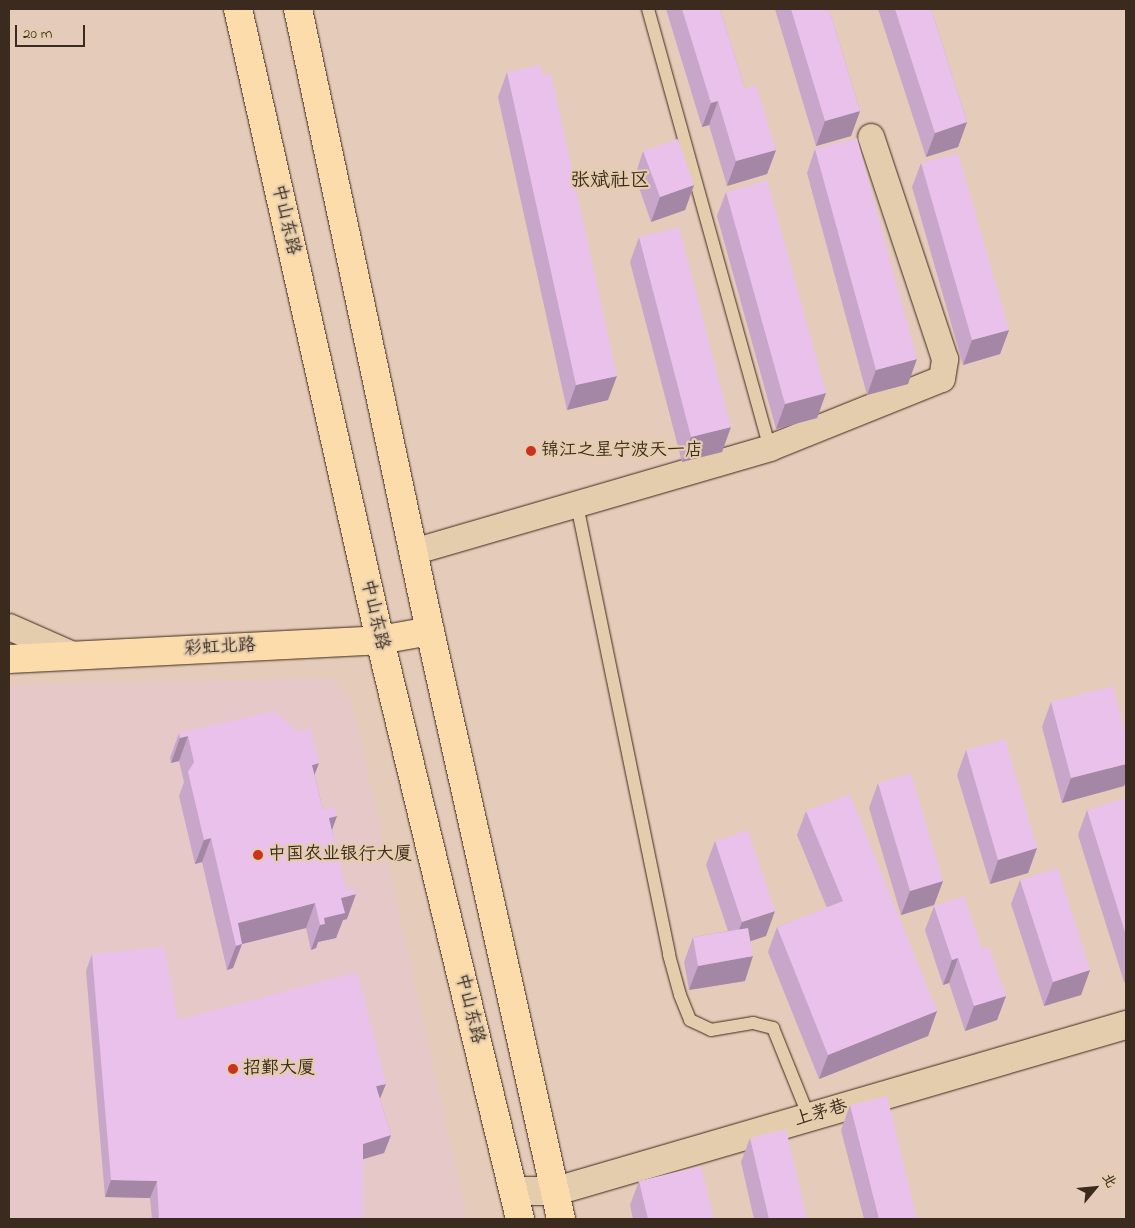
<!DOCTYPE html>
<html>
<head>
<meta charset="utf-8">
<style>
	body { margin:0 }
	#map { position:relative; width:1135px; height:1228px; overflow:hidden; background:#e5cbb9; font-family:"Indie Flower","LXGW WenKai TC",sans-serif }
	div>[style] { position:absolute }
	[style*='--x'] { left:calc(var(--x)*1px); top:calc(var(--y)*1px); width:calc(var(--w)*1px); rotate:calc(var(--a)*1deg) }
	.built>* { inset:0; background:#e6c8c8 }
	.roads { filter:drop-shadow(0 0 1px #3b2a1e) drop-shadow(0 0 1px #3b2a1e) }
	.service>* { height:12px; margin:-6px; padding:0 6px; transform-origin:6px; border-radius:6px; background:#e4cdad }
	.minor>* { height:26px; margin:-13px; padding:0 13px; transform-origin:13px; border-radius:13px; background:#e4cdad }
	.tertiary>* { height:28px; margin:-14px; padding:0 14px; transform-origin:14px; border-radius:14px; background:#e4cdad }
	.primary>* { height:28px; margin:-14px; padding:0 14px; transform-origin:14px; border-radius:14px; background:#fddcac }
	.wall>* { inset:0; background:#c8a6c9 }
	.shaded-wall>* { inset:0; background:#a387a4 }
	.building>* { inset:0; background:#e9c1ea }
	.dots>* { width:14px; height:14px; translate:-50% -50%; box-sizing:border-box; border:2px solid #e4cdad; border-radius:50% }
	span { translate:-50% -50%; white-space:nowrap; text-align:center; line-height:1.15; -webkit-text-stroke:4.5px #e4cdad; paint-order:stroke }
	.street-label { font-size:18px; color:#3b2a1e }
	.poi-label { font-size:18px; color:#3b2a1e }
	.left { translate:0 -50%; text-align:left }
	.quarter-label { font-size:20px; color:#3b2a1e }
	.frame { position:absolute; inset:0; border:10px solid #3b2a1e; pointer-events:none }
	.north { position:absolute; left:1070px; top:1163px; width:50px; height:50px; -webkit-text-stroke:4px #e4cdad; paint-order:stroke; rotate:62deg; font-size:14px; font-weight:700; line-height:20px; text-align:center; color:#3b2a1e }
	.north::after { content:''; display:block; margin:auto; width:18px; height:22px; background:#3b2a1e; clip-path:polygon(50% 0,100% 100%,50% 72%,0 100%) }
	.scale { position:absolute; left:15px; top:25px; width:70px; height:22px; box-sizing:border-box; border:2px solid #3b2a1e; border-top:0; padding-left:6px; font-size:15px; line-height:18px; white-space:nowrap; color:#3b2a1e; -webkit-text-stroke:4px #e4cdad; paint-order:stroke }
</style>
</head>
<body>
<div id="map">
	<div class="built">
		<i style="clip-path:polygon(332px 678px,351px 699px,467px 1219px,9px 1219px,9px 685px)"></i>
	</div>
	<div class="roads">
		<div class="service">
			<i style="--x:648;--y:9;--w:456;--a:74.5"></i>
			<i style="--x:577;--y:505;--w:459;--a:78.4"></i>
			<i style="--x:669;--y:955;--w:41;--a:74.6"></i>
			<i style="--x:680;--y:995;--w:27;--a:68"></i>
			<i style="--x:690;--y:1020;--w:23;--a:25"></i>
			<i style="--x:711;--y:1030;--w:43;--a:-9.5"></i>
			<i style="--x:753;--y:1023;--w:21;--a:14"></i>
			<i style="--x:773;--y:1028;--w:96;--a:68"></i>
		</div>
		<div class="minor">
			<i style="--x:413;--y:552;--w:372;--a:-16.2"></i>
			<i style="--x:770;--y:448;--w:185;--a:-21.9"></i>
			<i style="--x:942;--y:379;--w:20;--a:-81"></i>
			<i style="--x:945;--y:359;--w:234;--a:-108.4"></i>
			<i style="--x:9;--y:627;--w:72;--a:23.7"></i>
		</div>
		<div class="tertiary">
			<i style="--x:514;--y:1191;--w:42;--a:0"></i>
			<i style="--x:556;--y:1191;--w:594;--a:-16.24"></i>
		</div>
		<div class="primary">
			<i style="--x:238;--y:9;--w:647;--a:77.32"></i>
			<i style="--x:380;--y:640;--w:596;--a:76.41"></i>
			<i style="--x:298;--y:9;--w:636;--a:78.02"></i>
			<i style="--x:430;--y:631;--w:602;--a:77.44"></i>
			<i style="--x:9;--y:659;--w:371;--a:-2.9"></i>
			<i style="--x:380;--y:640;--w:51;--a:-10.2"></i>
		</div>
	</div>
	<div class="wall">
		<i style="clip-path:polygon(666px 9px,720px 9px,745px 89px,776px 150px,767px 174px,727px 186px,709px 125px,702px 127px)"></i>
		<i style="clip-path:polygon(775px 9px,829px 9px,860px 111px,851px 136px,816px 146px)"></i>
		<i style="clip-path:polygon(878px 9px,931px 9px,967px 122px,958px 147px,926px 157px)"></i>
		<i style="clip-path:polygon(507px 72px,608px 400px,567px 410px,498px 97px)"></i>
		<i style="clip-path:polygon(815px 149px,908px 384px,867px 395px,807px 173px)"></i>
		<i style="clip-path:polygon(643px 151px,694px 185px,685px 210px,651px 222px,635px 176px)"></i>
		<i style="clip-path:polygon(921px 163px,1009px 330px,1000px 354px,963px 365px,912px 187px)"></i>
		<i style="clip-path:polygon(726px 192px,826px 393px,817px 418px,776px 429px,717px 216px)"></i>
		<i style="clip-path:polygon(639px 237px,722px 452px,682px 462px,630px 262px)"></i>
		<i style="clip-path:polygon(1051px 702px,1124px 786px,1062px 803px,1042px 727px)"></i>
		<i style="clip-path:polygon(179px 733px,315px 776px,323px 810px,337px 816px,332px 829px,347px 919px,343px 920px,336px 938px,318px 942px,316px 948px,311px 950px,306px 928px,242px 944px,233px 968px,227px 970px,202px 862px,195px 864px,179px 796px,184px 782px,179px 761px,171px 763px,170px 758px)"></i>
		<i style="clip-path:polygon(966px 750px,1037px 848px,1028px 873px,990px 884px,957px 775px)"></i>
		<i style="clip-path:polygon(878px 783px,943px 881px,934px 905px,901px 915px,869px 808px)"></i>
		<i style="clip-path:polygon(1126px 801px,1126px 982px,1124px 982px,1078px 835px,1087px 810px)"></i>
		<i style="clip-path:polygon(806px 811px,937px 1011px,928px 1036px,819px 1079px,768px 952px,777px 927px,827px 908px,797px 835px)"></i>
		<i style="clip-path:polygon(715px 841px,766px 936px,751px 941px,745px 981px,689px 990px,684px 962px,693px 937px,728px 931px,706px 865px)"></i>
		<i style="clip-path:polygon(1020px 880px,1090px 970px,1081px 995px,1044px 1006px,1011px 904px)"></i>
		<i style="clip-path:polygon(934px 906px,982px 949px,1006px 996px,997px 1020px,965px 1031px,949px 983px,943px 985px,925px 930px)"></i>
		<i style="clip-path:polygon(92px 954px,178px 1020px,380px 1099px,391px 1135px,384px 1153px,363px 1159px,363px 1219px,152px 1219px,150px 1198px,105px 1197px,86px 971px)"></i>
		<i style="clip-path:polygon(850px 1105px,917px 1219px,864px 1219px,841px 1130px)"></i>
		<i style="clip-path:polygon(750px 1138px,807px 1219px,754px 1219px,741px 1162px)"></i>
		<i style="clip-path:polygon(639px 1181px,714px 1219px,633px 1219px,630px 1205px)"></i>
	</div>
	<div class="shaded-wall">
		<i style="clip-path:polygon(718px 101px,709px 125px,702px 127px,711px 103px)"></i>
		<i style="clip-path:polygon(860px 111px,851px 136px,816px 146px,825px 121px)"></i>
		<i style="clip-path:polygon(967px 122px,958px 147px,926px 157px,935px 133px)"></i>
		<i style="clip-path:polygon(776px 150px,767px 174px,727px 186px,736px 161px)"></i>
		<i style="clip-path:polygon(694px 185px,685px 210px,651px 222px,660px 197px)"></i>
		<i style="clip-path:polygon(1009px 330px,1000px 354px,963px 365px,972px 340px)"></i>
		<i style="clip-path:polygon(917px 359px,908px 384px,867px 395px,876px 370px)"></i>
		<i style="clip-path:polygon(617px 376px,608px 400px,567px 410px,576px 385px)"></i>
		<i style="clip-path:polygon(826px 393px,817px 418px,776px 429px,785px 404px)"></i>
		<i style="clip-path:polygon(731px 427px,722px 452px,682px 462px,691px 437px)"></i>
		<i style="clip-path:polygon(188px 736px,179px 761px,171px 763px,180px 738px)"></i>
		<i style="clip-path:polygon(319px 763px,310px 787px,312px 765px)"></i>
		<i style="clip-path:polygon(1126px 764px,1126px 782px,1124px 786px,1062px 803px,1071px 778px)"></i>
		<i style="clip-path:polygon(337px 816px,328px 841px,329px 818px)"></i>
		<i style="clip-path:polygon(211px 838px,202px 862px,195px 864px,204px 840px)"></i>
		<i style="clip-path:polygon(1037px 848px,1028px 873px,990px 884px,998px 860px)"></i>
		<i style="clip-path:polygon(943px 881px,934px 905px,901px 915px,910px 891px)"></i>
		<i style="clip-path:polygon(356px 894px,347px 919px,343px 920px,336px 938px,318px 942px,316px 948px,311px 950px,320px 925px,324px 918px,341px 898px)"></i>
		<i style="clip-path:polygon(315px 903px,306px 928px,242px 944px,233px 968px,227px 970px,236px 946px,238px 923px)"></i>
		<i style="clip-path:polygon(775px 911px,766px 936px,733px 947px,742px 922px)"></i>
		<i style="clip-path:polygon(753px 956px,745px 981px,689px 990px,698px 966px)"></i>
		<i style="clip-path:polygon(958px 958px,949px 983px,943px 985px,952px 960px)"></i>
		<i style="clip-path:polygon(1090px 970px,1081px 995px,1044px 1006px,1053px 982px)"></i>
		<i style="clip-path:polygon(1006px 996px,997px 1020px,965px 1031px,974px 1006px)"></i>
		<i style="clip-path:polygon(937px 1011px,928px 1036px,819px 1079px,828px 1055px)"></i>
		<i style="clip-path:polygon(386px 1084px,379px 1101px,376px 1086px)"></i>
		<i style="clip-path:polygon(391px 1135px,384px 1153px,357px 1161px,363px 1144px)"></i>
		<i style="clip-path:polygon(111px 1180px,157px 1181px,150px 1198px,105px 1197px)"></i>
	</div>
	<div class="building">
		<i style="clip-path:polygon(682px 9px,720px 9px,745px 89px,756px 85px,776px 150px,736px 161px,718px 101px,711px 103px)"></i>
		<i style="clip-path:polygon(791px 9px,829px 9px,860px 111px,825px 121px)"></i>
		<i style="clip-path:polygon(895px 9px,931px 9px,967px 122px,935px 133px)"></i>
		<i style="clip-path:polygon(540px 65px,543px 75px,551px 74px,617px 376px,576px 385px,507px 72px)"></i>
		<i style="clip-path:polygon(857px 138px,917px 359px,876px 370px,815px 149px)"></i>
		<i style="clip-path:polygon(678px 139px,694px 185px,660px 197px,643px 151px)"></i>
		<i style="clip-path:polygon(958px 153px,1009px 330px,972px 340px,921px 163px)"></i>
		<i style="clip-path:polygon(767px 180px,826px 393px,785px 404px,726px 192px)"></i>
		<i style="clip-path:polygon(679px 227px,731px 427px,691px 437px,639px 237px)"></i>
		<i style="clip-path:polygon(1113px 686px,1126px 735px,1126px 764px,1071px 778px,1051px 702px)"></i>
		<i style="clip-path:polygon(274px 711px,298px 732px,310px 728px,319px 763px,312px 765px,323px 810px,334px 807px,337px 816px,329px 818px,346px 890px,353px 888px,356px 894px,341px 898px,345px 913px,324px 918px,325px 924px,320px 925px,315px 903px,238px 923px,242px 944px,236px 946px,211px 838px,204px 840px,188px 772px,194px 762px,188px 736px,180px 738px,179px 733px)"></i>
		<i style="clip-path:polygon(1005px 739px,1037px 848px,998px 860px,966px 750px)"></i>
		<i style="clip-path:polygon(911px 773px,943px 881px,910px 891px,878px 783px)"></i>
		<i style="clip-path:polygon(850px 794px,937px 1011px,828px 1055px,777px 927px,843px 901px,806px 811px)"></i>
		<i style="clip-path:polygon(1125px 798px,1126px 801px,1126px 935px,1087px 810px)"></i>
		<i style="clip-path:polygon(748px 830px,775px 911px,742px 922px,715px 841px)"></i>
		<i style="clip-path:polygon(1058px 868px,1090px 970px,1053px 982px,1020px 880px)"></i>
		<i style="clip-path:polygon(964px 896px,982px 949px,989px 947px,1006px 996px,974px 1006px,958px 958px,952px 960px,934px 906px)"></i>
		<i style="clip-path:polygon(748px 928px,753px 956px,698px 966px,693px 937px)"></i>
		<i style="clip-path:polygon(164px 947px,178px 1020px,357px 972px,386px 1084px,376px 1086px,391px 1135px,363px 1144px,363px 1219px,159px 1219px,157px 1181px,111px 1180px,92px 954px)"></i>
		<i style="clip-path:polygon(887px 1096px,917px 1219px,879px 1219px,850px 1105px)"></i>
		<i style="clip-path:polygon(786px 1129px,807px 1219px,769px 1219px,750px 1138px)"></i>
		<i style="clip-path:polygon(701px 1166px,714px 1219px,648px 1219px,639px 1181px)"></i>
	</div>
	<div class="dots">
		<i style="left:531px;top:451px;background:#c8321e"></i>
		<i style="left:258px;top:855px;background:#c8321e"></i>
		<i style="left:233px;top:1069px;background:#c8321e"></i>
	</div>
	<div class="street-label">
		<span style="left:285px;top:220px;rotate:77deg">中山东路</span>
		<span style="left:374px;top:615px;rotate:77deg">中山东路</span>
		<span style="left:220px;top:648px;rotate:-3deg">彩虹北路</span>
		<span style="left:469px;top:1009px;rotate:76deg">中山东路</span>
		<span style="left:821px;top:1114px;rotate:-16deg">上茅巷</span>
	</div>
	<div class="poi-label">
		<span class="left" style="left:541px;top:451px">锦江之星宁波天一店</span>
		<span class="left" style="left:268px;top:855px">中国农业银行大厦</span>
		<span class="left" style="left:243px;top:1069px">招鄞大厦</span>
	</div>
	<div class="quarter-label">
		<span style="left:610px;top:181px">张斌社区</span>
	</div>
	<div class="frame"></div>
	<div class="north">北</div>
	<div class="scale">20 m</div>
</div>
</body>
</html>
